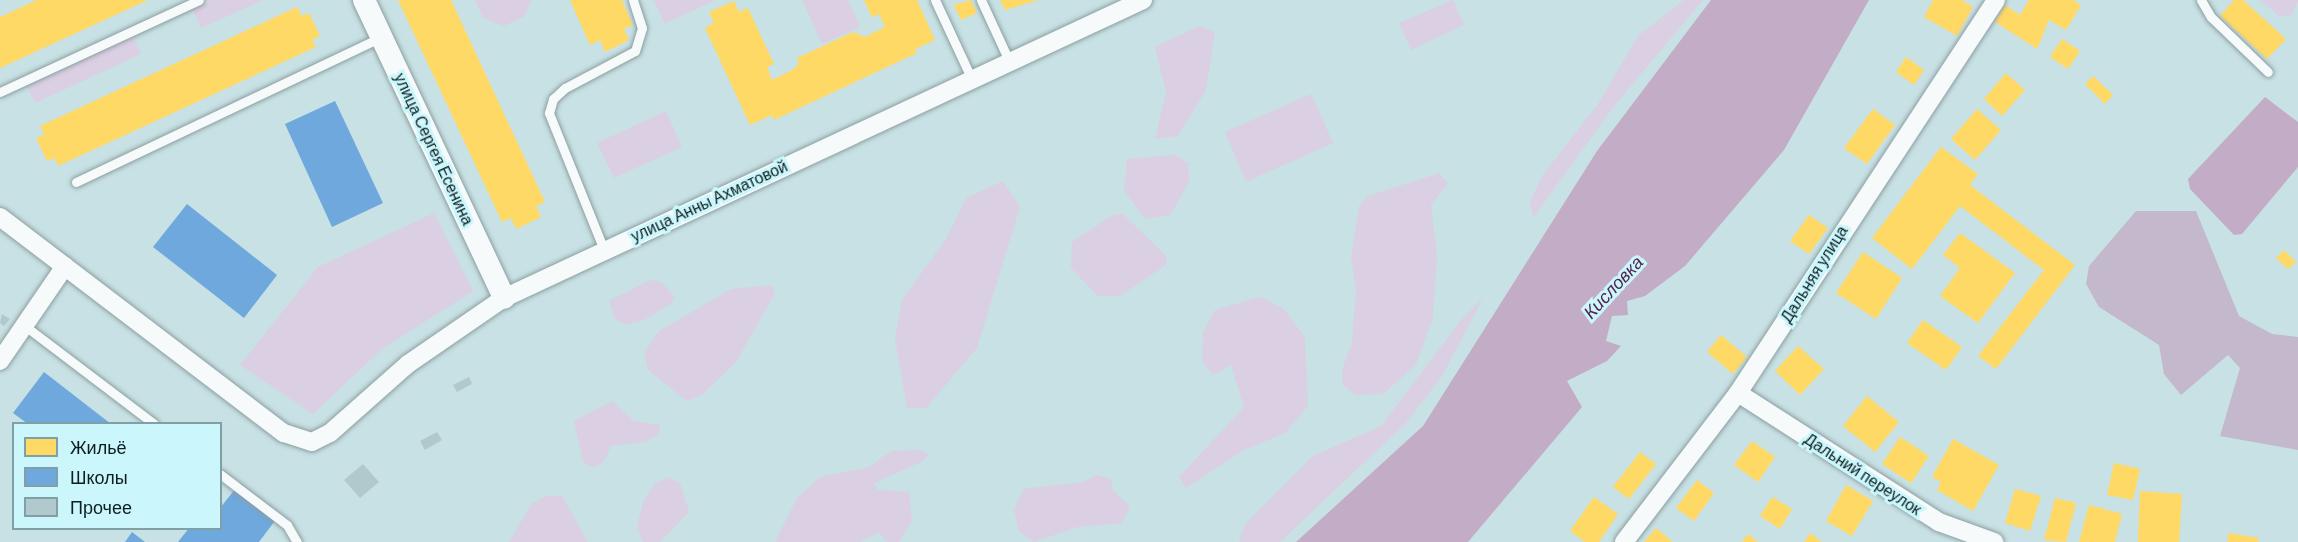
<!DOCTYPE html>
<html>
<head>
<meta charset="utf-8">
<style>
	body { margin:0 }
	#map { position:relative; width:2298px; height:542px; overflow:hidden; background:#c8e1e4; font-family:Barlow,sans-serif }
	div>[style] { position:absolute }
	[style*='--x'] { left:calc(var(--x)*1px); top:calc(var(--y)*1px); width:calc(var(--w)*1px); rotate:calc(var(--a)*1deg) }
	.green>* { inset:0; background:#dbcfe3 }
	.forest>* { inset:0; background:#c4b8cc }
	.water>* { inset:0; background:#c3adc6 }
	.homes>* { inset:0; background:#ffd966 }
	.schools>* { inset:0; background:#6fa8dc }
	.building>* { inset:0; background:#b1c9cc }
	.roads { filter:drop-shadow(0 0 2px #8c9fa1) drop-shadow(0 0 2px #8c9fa1) }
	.service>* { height:9px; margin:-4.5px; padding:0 4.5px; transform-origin:4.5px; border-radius:4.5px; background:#f7fafb }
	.minor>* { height:18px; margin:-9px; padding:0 9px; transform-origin:9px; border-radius:9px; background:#f7fafb }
	.tertiary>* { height:22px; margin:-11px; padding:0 11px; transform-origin:11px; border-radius:11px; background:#f7fafb }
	span { translate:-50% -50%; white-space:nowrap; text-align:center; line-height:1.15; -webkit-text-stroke:6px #caf6fc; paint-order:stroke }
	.street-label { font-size:16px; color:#0e1f21 }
	.water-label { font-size:18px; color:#562350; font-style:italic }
	.legend { position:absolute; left:12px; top:422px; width:210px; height:108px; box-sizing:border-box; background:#caf6fc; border:2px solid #7fa0a4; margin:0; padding:8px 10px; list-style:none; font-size:18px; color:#0e1f21 }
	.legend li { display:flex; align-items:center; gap:12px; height:30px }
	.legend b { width:30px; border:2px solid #7fa0a4 }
</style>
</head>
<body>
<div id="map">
	<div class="green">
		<i style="clip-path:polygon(211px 0,263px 0,201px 28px,192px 9px)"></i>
		<i style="clip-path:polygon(475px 0,531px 0,525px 16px,504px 26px,483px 18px)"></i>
		<i style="clip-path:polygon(654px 0,715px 0,665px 24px)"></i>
		<i style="clip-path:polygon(802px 0,848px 0,860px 27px,822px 44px)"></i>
		<i style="clip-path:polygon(1453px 0,1464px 25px,1411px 50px,1399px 23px)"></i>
		<i style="clip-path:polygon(1684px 0,1703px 0,1614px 106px,1533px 218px,1530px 202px,1542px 176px,1598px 104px,1638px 36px)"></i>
		<i style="clip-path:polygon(2260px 0,2298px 0,2298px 2px,2291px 16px,2279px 16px)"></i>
		<i style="clip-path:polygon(1199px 26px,1215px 32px,1206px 90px,1178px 136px,1155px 139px,1166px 92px,1155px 47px)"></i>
		<i style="clip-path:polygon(133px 36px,141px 54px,35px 103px,27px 86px)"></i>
		<i style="clip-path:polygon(1311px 94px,1333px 143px,1246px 182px,1225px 132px)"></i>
		<i style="clip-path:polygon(666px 111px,682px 147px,614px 178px,597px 143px)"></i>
		<i style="clip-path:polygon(1175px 155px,1188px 163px,1189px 182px,1170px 215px,1145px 219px,1124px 191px,1127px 159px)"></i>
		<i style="clip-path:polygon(1439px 173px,1448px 183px,1431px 205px,1437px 256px,1433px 317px,1416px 365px,1383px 394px,1355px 395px,1343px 385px,1342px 370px,1352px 342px,1356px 289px,1351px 258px,1359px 206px,1368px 196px)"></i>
		<i style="clip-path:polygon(1003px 181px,1020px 207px,977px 348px,926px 408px,907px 408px,895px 339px,902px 300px,946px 239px,966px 198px)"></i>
		<i style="clip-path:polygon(434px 213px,473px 291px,382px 349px,313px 414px,240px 365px,318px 267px)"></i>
		<i style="clip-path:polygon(1123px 214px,1167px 257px,1166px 265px,1120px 296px,1098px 296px,1071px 268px,1072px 242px,1113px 215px)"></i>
		<i style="clip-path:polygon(650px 280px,661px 282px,674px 296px,672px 303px,644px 320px,625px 325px,615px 319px,609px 301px)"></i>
		<i style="clip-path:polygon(771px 285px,775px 293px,736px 362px,702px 395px,687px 401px,648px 370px,644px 353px,659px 331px,731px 289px)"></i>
		<i style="clip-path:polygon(1260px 297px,1283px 308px,1305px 337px,1308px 406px,1285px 433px,1242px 451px,1186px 488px,1179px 477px,1244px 407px,1231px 365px,1213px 375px,1202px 361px,1203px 332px,1215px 310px)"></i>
		<i style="clip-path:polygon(1483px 298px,1442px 376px,1406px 423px,1280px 542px,1239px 542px,1245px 524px,1313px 456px,1381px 426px,1461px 320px)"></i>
		<i style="clip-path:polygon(612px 401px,634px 421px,660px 425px,659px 433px,647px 442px,611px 446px,604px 461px,594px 468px,583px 462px,574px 421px)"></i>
		<i style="clip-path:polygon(919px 450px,929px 454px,923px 461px,874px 483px,878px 490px,909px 492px,912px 521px,899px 542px,888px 542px,879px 533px,860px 542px,775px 542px,797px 498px,820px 477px,869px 467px,891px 451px)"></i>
		<i style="clip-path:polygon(1096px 475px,1111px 479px,1113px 491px,1130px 506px,1122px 523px,1078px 527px,1034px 542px,1019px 531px,1014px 510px,1023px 489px,1083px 482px)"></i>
		<i style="clip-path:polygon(667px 477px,680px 483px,689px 512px,660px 542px,643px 542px,637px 526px,643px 503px,654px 484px)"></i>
		<i style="clip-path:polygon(546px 496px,562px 496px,588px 542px,509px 542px,532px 503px)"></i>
	</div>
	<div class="forest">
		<i style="clip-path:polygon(2136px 211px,2196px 211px,2239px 316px,2272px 334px,2298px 337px,2298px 450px,2220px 436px,2240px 368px,2228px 355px,2181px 395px,2164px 374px,2159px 345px,2099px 307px,2086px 284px,2089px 266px)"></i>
	</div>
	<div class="water">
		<i style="clip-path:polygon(1711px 0,1869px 0,1784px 150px,1685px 266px,1645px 296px,1627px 301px,1628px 315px,1612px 316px,1606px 341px,1621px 346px,1607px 361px,1567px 381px,1582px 407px,1468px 542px,1296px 542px,1423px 426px,1597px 151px)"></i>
		<i style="clip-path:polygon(2265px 97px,2298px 122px,2298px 167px,2242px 234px,2234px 235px,2190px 189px,2188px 179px)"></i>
	</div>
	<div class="homes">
		<i style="clip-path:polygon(37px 0,148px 0,0 68px,0 17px)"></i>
		<i style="clip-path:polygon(398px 0,451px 0,545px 202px,536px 206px,541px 217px,516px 229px,511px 218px,502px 222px)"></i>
		<i style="clip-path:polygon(570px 0,622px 0,633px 25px,624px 29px,629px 40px,605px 52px,600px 40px,590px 45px)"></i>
		<i style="clip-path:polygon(864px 0,917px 0,935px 40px,915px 49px,917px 53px,774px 120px,772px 115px,750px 125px,705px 28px,714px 23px,709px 12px,734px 1px,739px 12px,748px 8px,774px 64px,767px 67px,772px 80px,792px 70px,799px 64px,797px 58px,853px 32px,865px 37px,885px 27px,879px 14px,872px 17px)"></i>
		<i style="clip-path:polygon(971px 0,977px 13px,961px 20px,954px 5px)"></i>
		<i style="clip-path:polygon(1000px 0,1038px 0,1005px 10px)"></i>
		<i style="clip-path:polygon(1933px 0,1962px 0,1973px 7px,1957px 36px,1924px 17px)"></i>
		<i style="clip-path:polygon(2029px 0,2073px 0,2081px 5px,2066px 30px,2049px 20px,2037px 49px,1995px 22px,2005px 5px,2020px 15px)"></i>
		<i style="clip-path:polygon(2234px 0,2243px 0,2286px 39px,2267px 59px,2220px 16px)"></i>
		<i style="clip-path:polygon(297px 7px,302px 16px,309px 13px,320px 36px,312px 40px,316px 47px,58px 166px,55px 158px,47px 161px,36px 138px,44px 135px,40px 126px)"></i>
		<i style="clip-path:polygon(2062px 39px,2080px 51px,2068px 69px,2050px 57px)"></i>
		<i style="clip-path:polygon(1906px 57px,1924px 70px,1914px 85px,1896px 72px)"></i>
		<i style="clip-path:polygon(2006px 73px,2025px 90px,2002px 116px,1984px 99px)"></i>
		<i style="clip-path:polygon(2093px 76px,2113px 95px,2105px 104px,2085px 84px)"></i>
		<i style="clip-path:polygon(1873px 109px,1895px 125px,1867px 164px,1844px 148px)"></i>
		<i style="clip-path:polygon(1977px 109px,2001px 130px,1975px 160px,1951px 139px)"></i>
		<i style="clip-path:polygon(1941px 147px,1978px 174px,1970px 185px,2075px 265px,1996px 369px,1978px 356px,2044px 270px,1960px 206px,1912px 269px,1872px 238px)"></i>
		<i style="clip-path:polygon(1809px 215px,1828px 228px,1809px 254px,1790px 241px)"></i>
		<i style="clip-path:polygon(1960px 233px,2015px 273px,1978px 323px,1940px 296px,1960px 268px,1943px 255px)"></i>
		<i style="clip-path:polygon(2284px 250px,2296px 262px,2288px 269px,2276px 258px)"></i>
		<i style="clip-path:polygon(1863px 252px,1902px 278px,1876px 319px,1836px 293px)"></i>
		<i style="clip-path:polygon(1923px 320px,1962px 347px,1946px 370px,1907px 343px)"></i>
		<i style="clip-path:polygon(1721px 335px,1747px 357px,1733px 374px,1707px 352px)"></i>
		<i style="clip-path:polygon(1798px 346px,1824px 369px,1800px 395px,1775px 371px)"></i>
		<i style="clip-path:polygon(1867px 396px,1899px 422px,1875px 452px,1843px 426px)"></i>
		<i style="clip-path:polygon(1900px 437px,1929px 456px,1911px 483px,1882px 464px)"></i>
		<i style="clip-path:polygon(1953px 439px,1999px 465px,1973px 511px,1937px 490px,1941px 482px,1932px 477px)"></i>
		<i style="clip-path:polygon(1752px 441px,1775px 457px,1758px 482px,1734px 465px)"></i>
		<i style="clip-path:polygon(1640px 452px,1656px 464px,1629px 499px,1613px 487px)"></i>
		<i style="clip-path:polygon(2114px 463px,2140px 469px,2133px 500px,2107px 495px)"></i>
		<i style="clip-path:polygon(1697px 480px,1714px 493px,1694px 521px,1676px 508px)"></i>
		<i style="clip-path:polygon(1846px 485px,1873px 501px,1852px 536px,1826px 521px)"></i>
		<i style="clip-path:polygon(2015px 489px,2041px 496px,2030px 531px,2005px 523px)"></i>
		<i style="clip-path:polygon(2140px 491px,2182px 494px,2179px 542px,2138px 542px)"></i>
		<i style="clip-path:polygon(1594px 497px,1618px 514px,1599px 542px,1585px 542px,1570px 531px)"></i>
		<i style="clip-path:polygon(1772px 497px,1792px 509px,1780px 529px,1760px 516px)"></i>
		<i style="clip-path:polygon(2055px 498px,2076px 503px,2066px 542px,2044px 540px)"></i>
		<i style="clip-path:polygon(2089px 505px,2122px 514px,2115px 542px,2079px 542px)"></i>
		<i style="clip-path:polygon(1656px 528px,1673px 542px,1644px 542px)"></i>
		<i style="clip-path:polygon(1810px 533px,1822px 542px,1804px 542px)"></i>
		<i style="clip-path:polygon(2229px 533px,2259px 538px,2258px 542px,2227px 542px)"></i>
		<i style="clip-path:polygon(1748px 534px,1758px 542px,1742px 542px)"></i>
	</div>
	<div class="schools">
		<i style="clip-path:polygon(335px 101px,383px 203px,332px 227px,285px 124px)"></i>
		<i style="clip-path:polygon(187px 204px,277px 275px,244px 318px,153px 247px)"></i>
		<i style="clip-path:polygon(44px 372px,111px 424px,28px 424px,13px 413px)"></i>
		<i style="clip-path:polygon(240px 483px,280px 514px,259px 542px,178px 542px,189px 528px,220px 528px,220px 508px)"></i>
		<i style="clip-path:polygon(132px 532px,145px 542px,125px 542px)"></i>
	</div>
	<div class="building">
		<i style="clip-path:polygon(2px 314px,10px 319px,4px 326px,0 323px)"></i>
		<i style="clip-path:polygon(469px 377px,472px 384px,457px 392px,453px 385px)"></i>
		<i style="clip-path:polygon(437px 432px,442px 440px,425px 450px,420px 441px)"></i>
		<i style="clip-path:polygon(363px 464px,379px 482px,360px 498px,344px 480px)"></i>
	</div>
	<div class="roads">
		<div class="service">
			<i style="--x:935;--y:0;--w:90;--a:65.1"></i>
			<i style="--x:981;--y:0;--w:69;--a:65.3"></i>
			<i style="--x:2201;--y:0;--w:20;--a:60"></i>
			<i style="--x:2211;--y:17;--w:79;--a:44"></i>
			<i style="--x:0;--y:92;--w:219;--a:-24.8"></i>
			<i style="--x:76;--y:182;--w:339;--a:-25.4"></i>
			<i style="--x:604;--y:250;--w:148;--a:-111.9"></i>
			<i style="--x:549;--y:113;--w:15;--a:-74"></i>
			<i style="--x:553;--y:99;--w:16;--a:-43"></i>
			<i style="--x:565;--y:88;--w:79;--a:-27.9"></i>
			<i style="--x:635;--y:51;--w:24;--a:-73"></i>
			<i style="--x:642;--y:28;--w:29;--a:-108"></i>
			<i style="--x:25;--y:326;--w:162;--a:37.2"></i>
			<i style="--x:220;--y:474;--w:84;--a:37.3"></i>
			<i style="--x:287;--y:525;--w:20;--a:60"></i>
		</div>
		<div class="minor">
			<i style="--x:0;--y:217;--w:357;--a:37.3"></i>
			<i style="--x:284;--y:433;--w:29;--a:18"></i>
			<i style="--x:312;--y:442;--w:20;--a:-27"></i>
			<i style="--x:330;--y:433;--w:104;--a:-41.5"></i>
			<i style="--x:408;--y:364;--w:116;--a:-34.5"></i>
			<i style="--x:504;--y:298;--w:705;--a:-25"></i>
			<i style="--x:0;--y:361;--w:115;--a:-55.6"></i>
			<i style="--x:1738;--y:393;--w:239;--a:32.7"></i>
			<i style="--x:1939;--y:522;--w:59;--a:20"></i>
			<i style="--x:1624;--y:542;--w:188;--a:-52.6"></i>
			<i style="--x:1738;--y:393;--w:470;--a:-56.7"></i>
		</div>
		<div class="tertiary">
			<i style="--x:364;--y:0;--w:329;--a:64.8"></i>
		</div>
	</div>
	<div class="street-label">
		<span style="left:434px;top:149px;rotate:65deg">улица Сергея Есенина</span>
		<span style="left:709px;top:201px;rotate:-25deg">улица Анны Ахматовой</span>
		<span style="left:1814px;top:274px;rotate:-58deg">Дальняя улица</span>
		<span style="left:1863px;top:474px;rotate:33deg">Дальний переулок</span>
	</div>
	<div class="water-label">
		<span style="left:1613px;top:287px;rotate:-47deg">Кисловка</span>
	</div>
	<ul class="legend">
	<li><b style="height:16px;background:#ffd966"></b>Жильё</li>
	<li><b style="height:16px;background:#6fa8dc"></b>Школы</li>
	<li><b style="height:16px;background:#b1c9cc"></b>Прочее</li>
	</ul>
</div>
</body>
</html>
